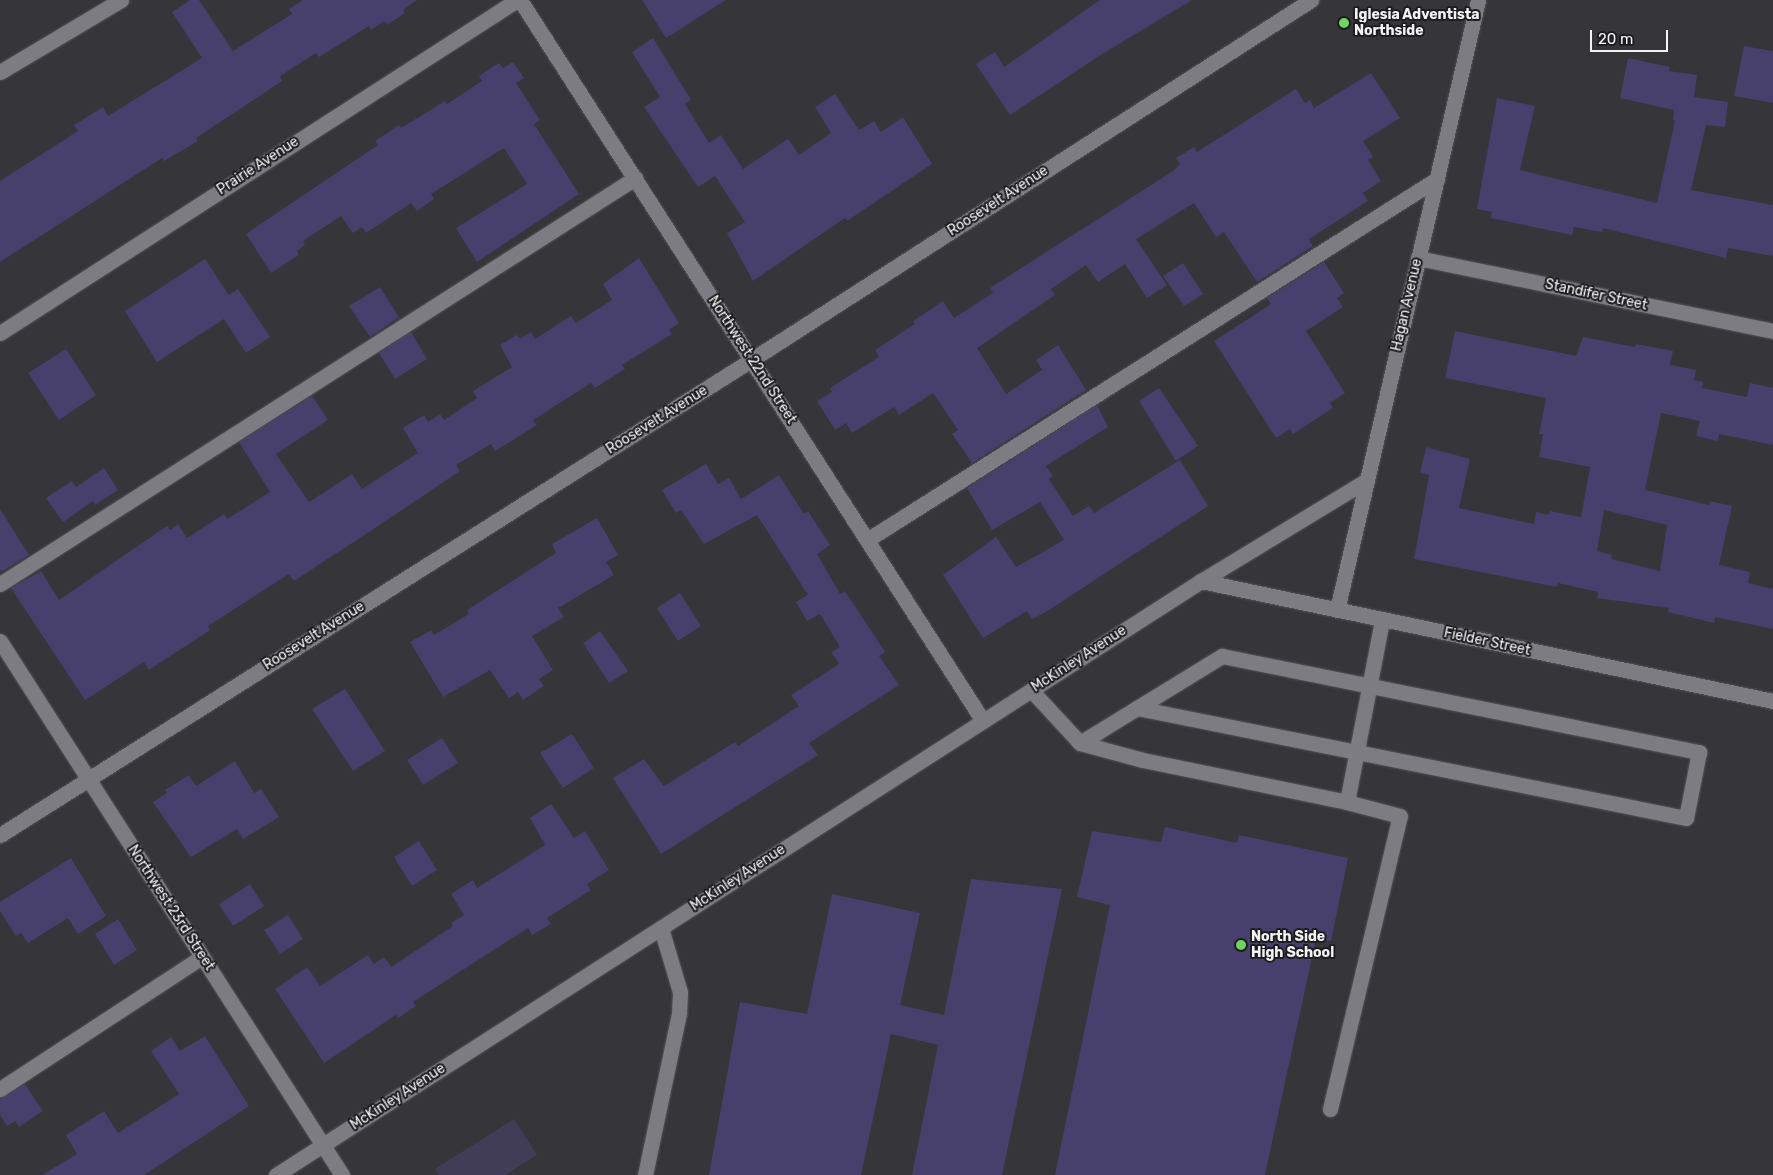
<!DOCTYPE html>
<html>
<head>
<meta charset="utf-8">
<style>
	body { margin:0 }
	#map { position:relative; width:1773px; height:1175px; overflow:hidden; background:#35353a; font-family:Rubik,sans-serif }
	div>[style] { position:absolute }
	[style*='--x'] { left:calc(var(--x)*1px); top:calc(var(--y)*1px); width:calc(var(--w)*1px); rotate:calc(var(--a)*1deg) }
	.green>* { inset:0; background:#413d57 }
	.building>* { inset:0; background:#473f6c }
	.roads { filter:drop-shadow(0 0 1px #555458) drop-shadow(0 0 1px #555458) }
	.minor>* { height:15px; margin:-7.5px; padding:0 7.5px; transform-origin:7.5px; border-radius:7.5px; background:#7c7c82 }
	.dots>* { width:14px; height:14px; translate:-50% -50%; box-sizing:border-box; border:2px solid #1d1d1f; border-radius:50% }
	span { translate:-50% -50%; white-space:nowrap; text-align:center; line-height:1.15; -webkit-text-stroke:4px #1d1d1f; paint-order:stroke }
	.poi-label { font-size:14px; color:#f3f3f6; font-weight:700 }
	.left { translate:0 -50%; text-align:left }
	.street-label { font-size:14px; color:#f3f3f6 }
	.scale { position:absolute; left:1590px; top:30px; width:78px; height:22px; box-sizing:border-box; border:2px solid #f3f3f6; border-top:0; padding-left:6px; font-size:15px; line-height:18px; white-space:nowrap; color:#f3f3f6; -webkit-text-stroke:4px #1d1d1f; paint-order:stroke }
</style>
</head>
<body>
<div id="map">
	<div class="green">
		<i style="clip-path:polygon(514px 1119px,537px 1155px,505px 1175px,439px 1175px,435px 1169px)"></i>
	</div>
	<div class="building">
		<i style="clip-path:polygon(190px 0,199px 0,233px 51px,292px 14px,289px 9px,303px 0,417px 0,403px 10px,405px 13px,387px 25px,384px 21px,371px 30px,369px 26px,319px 57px,316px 53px,280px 76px,282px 81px,196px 138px,198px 141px,164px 161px,162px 158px,0 262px,0 181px,78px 131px,74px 125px,103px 107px,108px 116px,202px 58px,172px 12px)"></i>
		<i style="clip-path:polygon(642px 0,726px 0,666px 38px)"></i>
		<i style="clip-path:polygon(1100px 0,1192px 0,1099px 56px,1010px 115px,976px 64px,995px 52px,1004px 67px)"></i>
		<i style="clip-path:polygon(653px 38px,691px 100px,685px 104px,709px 143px,721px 135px,743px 169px,788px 139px,799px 155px,831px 133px,815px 107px,835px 94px,859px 130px,874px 121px,881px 132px,903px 117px,932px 164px,847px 221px,845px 218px,753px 281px,727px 233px,745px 222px,715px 176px,698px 187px,644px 107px,660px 97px,632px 52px)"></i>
		<i style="clip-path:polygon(1744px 46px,1773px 51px,1773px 103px,1734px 96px)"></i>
		<i style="clip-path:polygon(1628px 58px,1670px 67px,1669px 71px,1697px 75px,1694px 97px,1728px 102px,1725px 127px,1706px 125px,1691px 190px,1773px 205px,1773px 256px,1728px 248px,1726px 258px,1603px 228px,1602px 232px,1574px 227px,1572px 235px,1491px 218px,1492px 212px,1477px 209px,1497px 98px,1535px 106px,1520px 170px,1657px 203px,1675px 121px,1673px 120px,1674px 110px,1620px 98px)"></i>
		<i style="clip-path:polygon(513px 62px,524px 78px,516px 83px,540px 120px,534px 124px,579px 194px,477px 262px,456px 228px,527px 184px,504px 148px,431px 194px,434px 199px,417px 211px,411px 203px,366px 233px,362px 227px,353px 233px,341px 216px,303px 241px,305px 245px,297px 251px,299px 255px,271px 273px,246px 234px,378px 145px,375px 141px,399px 125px,401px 128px,445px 101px,447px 104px,482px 81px,479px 76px,499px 63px,503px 68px)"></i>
		<i style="clip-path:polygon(1371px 73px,1400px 118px,1363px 141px,1373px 157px,1368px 160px,1381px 181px,1363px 193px,1368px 201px,1309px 239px,1313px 246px,1257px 282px,1224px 232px,1216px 237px,1194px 203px,1136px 239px,1167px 285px,1147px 298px,1125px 264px,1098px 282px,1086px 265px,1051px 289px,1055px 295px,977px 348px,1006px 394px,1042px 370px,1036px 360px,1058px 345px,1086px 390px,972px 463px,952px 434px,958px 430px,933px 393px,899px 415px,894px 407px,852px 433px,846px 423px,835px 430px,817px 401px,832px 392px,830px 388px,879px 357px,875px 350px,915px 324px,913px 321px,943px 301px,954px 318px,993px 293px,990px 288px,1173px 171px,1180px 164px,1176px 158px,1194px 147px,1197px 152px,1296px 89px,1305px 103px,1310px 100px,1314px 108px)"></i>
		<i style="clip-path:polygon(639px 258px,679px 323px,669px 330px,672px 334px,622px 365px,625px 369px,595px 388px,591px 383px,533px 420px,537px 425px,495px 451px,491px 444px,456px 465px,460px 471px,369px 532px,294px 581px,289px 574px,208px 626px,210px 630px,149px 670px,144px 662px,85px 700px,11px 588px,41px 571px,59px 600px,167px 526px,170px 530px,178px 524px,187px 538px,224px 514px,227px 519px,270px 492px,239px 442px,312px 396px,328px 420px,276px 454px,309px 502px,352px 474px,362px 489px,418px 453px,403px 428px,424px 415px,428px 422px,440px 414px,444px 420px,477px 398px,473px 391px,512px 367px,500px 345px,517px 335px,520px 339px,531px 332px,535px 339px,571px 316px,576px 323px,612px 300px,603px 284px)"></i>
		<i style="clip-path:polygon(205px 259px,229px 295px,238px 289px,270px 337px,246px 353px,224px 319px,157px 362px,125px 311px)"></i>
		<i style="clip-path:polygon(1324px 262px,1344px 293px,1337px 298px,1343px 307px,1306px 331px,1345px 393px,1330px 403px,1333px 408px,1293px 434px,1290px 429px,1276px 438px,1214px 341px,1271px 304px,1267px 298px)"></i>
		<i style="clip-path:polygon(1183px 263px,1203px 294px,1184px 306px,1163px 276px)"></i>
		<i style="clip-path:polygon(380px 287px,399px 317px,370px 337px,349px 306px)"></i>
		<i style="clip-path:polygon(evenodd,1455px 331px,1576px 356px,1583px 337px,1635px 347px,1636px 344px,1673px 351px,1670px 365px,1696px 370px,1694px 380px,1703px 382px,1702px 388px,1747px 397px,1750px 383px,1773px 388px,1773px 445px,1719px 434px,1718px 441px,1696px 436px,1700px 421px,1661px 413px,1645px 490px,1709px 505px,1710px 501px,1732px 506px,1719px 565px,1750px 572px,1748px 583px,1773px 589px,1773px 629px,1715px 617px,1714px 623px,1668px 612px,1669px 608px,1597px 598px,1598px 592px,1558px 583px,1557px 587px,1414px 559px,1429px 475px,1420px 473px,1426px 447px,1470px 459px,1459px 508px,1534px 524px,1536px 512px,1549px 515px,1550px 511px,1581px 517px,1590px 467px,1539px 457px,1543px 434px,1539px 434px,1546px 398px,1445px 378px,1455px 331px,1604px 510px,1667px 525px,1660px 571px,1611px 559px,1612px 555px,1597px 551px,1604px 510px)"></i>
		<i style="clip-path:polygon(411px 332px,427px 359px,395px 379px,379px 353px)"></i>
		<i style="clip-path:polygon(66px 349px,96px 395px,59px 420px,28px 373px)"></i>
		<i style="clip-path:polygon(1159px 388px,1198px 446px,1176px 461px,1139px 401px)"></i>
		<i style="clip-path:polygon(1097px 405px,1108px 427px,1046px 466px,1053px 476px,1049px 479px,1073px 516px,1089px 506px,1094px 513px,1180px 460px,1208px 506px,1046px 612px,1032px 619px,1027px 611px,983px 638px,943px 575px,996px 537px,1016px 567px,1064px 540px,1040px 502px,992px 530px,967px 488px)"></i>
		<i style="clip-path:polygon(706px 464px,718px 484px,729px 478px,741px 499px,779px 475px,804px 514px,808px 511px,830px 545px,817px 554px,840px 594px,845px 591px,885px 652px,879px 656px,899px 685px,809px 743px,818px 755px,661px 854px,613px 778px,644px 759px,664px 786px,735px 742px,738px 746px,799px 706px,791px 695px,839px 664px,831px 652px,840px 647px,820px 614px,807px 621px,796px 602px,808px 595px,757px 515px,704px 544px,681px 510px,676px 513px,662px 490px)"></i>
		<i style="clip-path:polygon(104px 468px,118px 490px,95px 505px,93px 501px,63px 522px,46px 498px,72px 481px,76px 487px)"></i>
		<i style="clip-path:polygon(0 509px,29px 555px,1px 572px,0 570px)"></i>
		<i style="clip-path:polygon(597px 518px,618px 555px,606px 562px,614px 575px,558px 608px,564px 617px,532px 636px,553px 670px,539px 679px,544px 686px,523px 700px,518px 692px,509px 698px,490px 670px,443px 697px,410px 642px,431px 630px,434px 635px,469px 614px,467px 610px,556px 553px,552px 544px)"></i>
		<i style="clip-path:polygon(680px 593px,701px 626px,678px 641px,657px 608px)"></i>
		<i style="clip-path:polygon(600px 631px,628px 671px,609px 683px,583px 643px)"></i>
		<i style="clip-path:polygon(345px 689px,385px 751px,353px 771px,312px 709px)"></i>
		<i style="clip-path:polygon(572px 734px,594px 768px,563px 788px,540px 753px)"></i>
		<i style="clip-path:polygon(442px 738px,458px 763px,423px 785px,407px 760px)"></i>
		<i style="clip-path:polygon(235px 761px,254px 793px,261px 789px,279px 817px,243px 839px,237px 829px,191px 857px,153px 802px,167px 793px,165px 790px,189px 775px,196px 786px)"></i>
		<i style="clip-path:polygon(551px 804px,574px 838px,585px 831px,609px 870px,587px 884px,591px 890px,547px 918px,551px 924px,532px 935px,528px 928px,413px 1002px,416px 1006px,398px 1018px,396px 1015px,324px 1063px,275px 989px,307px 967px,320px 986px,368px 955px,374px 964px,384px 957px,391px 967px,453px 926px,451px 923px,464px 915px,451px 894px,473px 880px,477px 888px,545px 845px,530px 818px)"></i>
		<i style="clip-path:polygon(1165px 827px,1237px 843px,1239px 835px,1348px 858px,1331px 941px,1316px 939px,1265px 1175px,1055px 1175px,1110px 905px,1077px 897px,1092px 831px,1161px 842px)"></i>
		<i style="clip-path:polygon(419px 841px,437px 870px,412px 886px,394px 857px)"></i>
		<i style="clip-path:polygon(71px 858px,106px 916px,78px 934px,68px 918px,28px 943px,21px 933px,16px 936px,0 911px,0 902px)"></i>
		<i style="clip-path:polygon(971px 879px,1062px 889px,1002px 1175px,912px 1175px,938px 1045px,891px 1034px,861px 1175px,709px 1175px,740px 1002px,807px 1014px,832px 894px,920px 913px,900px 1005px,944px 1015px)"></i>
		<i style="clip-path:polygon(250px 884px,264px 906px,233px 926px,219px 904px)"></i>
		<i style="clip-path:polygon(288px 915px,303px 939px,280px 954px,264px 930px)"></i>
		<i style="clip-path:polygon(118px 919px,137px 950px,114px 965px,95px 934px)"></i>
		<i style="clip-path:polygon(205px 1036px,249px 1106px,144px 1175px,42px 1175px,77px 1154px,66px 1135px,104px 1111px,118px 1133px,179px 1094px,151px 1051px,171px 1037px,180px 1051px)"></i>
		<i style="clip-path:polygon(25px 1084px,43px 1111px,19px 1127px,15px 1121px,7px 1126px,0 1115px,0 1099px)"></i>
	</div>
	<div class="roads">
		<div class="minor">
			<i style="--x:520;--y:0;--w:857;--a:57.29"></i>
			<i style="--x:0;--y:72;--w:141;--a:-30.8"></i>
			<i style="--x:1418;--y:258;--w:362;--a:11.6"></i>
			<i style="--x:0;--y:333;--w:615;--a:-32.79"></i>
			<i style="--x:867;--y:540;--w:675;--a:-32.35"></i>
			<i style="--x:1201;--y:581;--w:584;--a:11.85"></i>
			<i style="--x:0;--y:584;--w:754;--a:-32.59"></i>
			<i style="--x:1337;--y:610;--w:626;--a:-76.98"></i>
			<i style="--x:0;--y:641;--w:634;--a:57.36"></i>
			<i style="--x:1031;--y:690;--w:72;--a:47.2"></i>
			<i style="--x:1080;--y:743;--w:65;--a:15.1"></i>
			<i style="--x:1143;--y:760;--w:208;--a:11.6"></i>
			<i style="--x:1347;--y:802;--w:185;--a:-79.1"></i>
			<i style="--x:1080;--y:743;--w:67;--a:-31.6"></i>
			<i style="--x:1137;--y:708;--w:100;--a:-31.5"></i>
			<i style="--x:1222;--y:656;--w:487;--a:11.4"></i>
			<i style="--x:1699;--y:752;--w:67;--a:101.1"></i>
			<i style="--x:1686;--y:818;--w:560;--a:-168.67"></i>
			<i style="--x:0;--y:835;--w:889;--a:-32.31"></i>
			<i style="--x:751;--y:360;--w:666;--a:-32.74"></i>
			<i style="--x:0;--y:1089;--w:241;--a:-33.2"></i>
			<i style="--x:1330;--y:1109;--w:301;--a:-76.6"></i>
			<i style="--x:1400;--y:816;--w:55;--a:-165.2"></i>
			<i style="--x:276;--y:1175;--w:1099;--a:-32.71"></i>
			<i style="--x:1201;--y:581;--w:194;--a:-31.3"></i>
			<i style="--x:645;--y:1175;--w:166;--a:-78.1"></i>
			<i style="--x:679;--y:1013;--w:21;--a:-87"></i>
			<i style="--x:680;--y:992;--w:67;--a:-106.5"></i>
		</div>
	</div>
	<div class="dots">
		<i style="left:1344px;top:23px;background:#6ed360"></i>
		<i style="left:1241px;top:945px;background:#6ed360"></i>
	</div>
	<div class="poi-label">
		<span class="left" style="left:1354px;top:23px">Iglesia Adventista<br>Northside</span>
		<span class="left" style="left:1251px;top:945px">North Side<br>High School</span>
	</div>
	<div class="street-label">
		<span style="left:258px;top:166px;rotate:-33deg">Prairie Avenue</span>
		<span style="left:998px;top:201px;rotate:-33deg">Roosevelt Avenue</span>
		<span style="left:1596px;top:295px;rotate:12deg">Standifer Street</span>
		<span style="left:1407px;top:305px;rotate:-77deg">Hagan Avenue</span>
		<span style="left:752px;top:360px;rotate:57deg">Northwest 22nd Street</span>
		<span style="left:657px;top:420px;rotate:-32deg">Roosevelt Avenue</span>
		<span style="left:314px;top:636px;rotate:-32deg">Roosevelt Avenue</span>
		<span style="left:1487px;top:642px;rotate:12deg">Fielder Street</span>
		<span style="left:1079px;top:659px;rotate:-33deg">McKinley Avenue</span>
		<span style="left:738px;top:878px;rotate:-33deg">McKinley Avenue</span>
		<span style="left:171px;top:908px;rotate:57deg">Northwest 23rd Street</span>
		<span style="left:398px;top:1097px;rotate:-33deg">McKinley Avenue</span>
	</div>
	<div class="scale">20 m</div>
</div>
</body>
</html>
